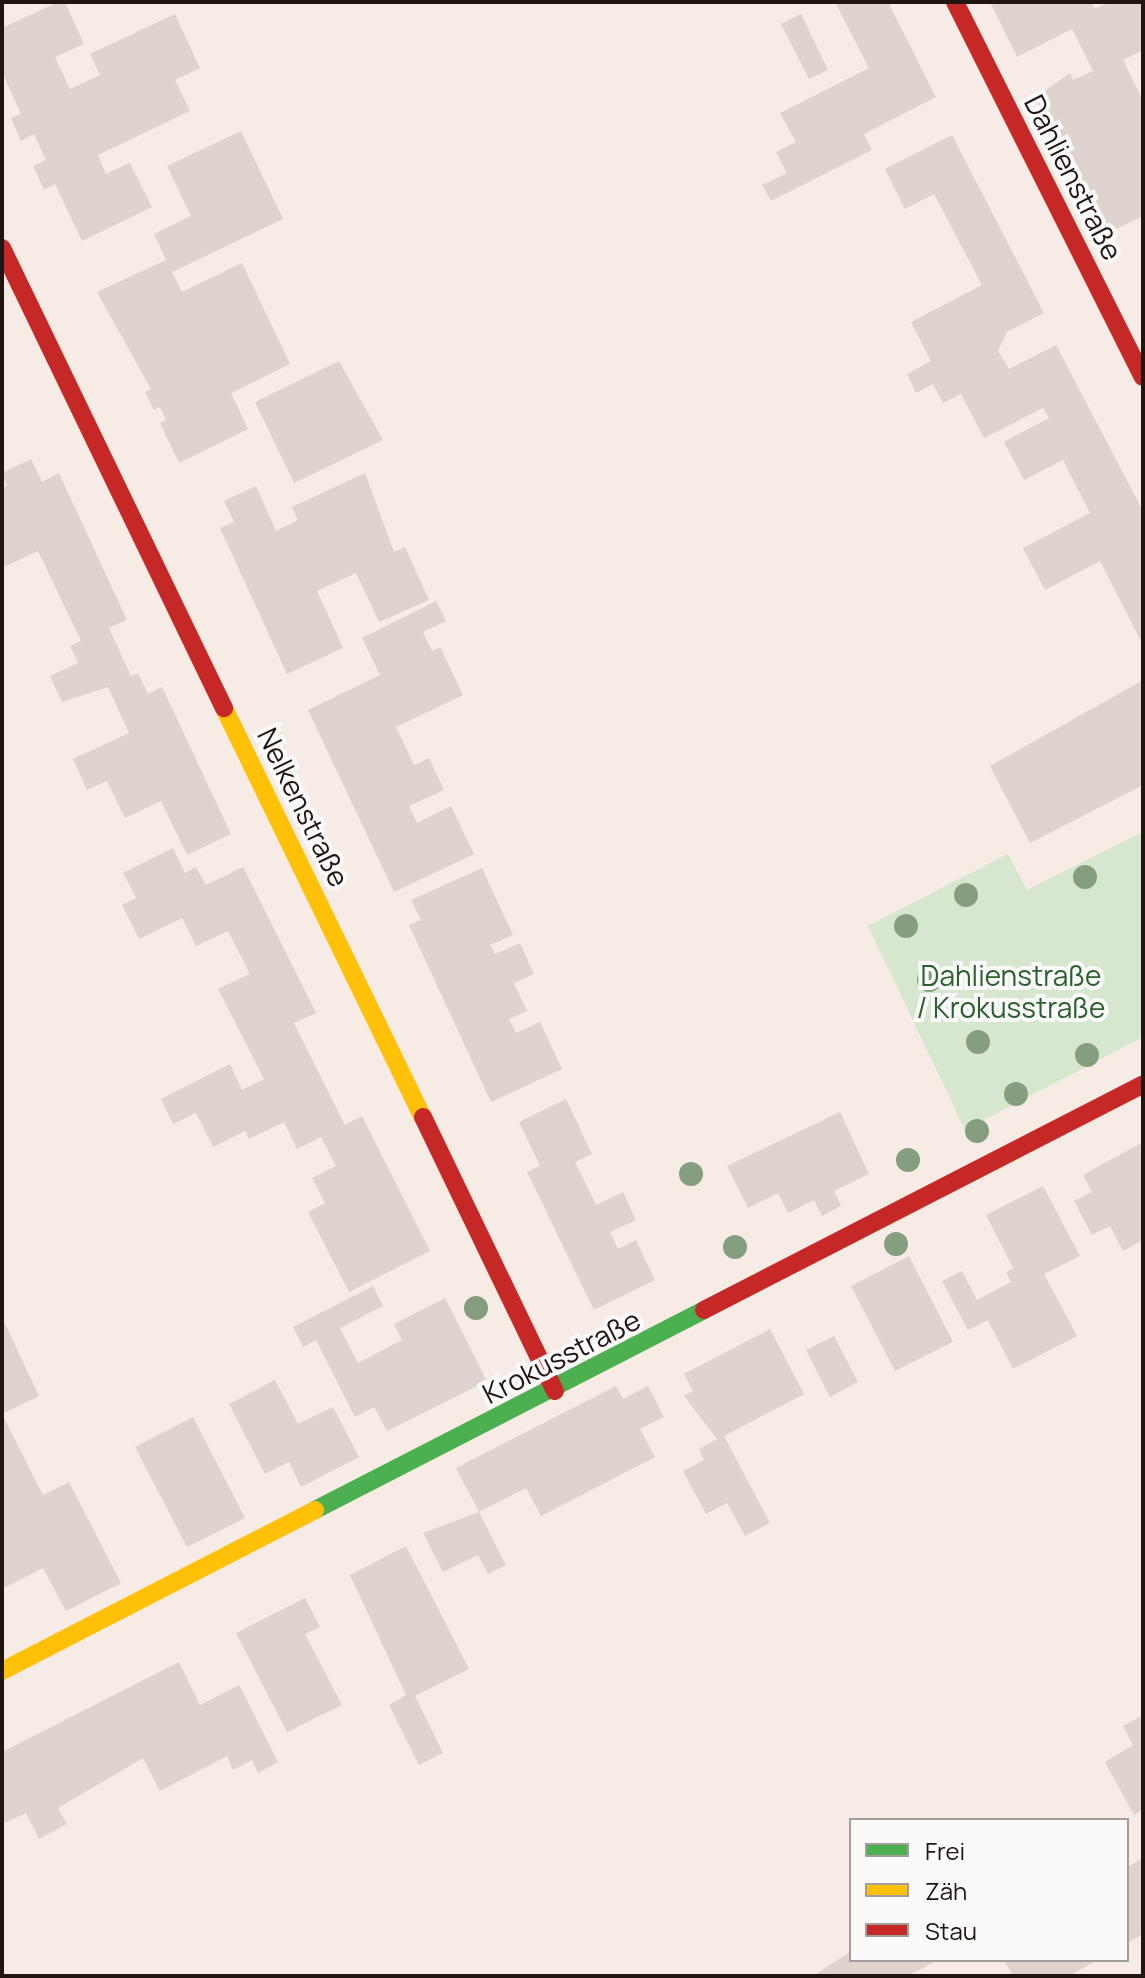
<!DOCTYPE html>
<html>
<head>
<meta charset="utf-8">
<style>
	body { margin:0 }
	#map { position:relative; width:1145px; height:1978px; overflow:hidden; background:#f6ebe5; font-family:Manrope,sans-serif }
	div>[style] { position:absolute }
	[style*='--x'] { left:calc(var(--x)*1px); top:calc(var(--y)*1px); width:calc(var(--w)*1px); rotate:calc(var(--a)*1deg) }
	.green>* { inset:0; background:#d7e7cf }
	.building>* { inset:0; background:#ded3ce }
	.fast>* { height:18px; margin:-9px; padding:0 9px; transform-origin:9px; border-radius:9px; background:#4caf50 }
	.slow>* { height:18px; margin:-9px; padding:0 9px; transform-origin:9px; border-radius:9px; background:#ffc107 }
	.jam>* { height:18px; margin:-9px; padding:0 9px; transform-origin:9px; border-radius:9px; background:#c62828 }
	.trees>* { width:24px; height:24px; margin:-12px; border-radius:50%; background:#869e80 }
	span { translate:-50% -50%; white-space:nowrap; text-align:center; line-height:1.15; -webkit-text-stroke:8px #fafafa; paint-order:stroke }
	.street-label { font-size:28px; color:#201510 }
	.park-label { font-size:28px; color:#2b5f2d }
	.frame { position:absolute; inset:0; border:4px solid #201510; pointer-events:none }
	.legend { position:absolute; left:849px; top:1818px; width:280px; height:144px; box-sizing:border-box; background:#fafafa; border:2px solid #a39e9c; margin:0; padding:10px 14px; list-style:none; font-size:24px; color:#201510 }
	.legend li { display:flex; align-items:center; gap:16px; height:40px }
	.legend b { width:40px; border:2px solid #a39e9c }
</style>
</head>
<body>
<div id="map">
	<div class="green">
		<i style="clip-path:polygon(1143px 832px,1143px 1037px,965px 1130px,868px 926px,1008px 854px,1027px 890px)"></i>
	</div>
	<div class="building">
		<i style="clip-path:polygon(58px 2px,65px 2px,84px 44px,55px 57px,70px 89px,100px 75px,90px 54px,175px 14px,200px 68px,175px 80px,190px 111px,98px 155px,106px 174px,130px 163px,152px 207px,82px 241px,55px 184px,44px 190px,33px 166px,46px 160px,34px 134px,21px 141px,11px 118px,21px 114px,2px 72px,2px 28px)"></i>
		<i style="clip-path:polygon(835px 2px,888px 2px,936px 97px,864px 134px,872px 150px,771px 201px,762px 185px,787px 173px,776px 152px,796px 142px,780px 113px,869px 68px)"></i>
		<i style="clip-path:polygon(990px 2px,1091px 2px,1095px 9px,1109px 2px,1143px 2px,1143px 50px,1123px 60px,1143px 101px,1143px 216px,1102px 236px,1035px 98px,1070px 73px,1073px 80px,1093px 71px,1072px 29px,1017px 57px)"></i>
		<i style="clip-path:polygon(801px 14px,828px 70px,809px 79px,781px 24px)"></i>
		<i style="clip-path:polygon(241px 131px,283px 219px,172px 272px,182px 292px,242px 263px,290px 364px,231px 393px,248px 429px,179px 463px,160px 423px,166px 420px,160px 407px,154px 410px,145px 392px,151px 389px,97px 292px,166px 260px,154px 234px,191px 216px,167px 166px)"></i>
		<i style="clip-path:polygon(952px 135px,1044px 313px,1007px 332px,998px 351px,1009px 369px,1056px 345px,1143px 511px,1143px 645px,1100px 561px,1045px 590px,1023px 548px,1090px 513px,1063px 460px,1024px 480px,1004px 442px,1049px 418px,1043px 408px,984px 438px,961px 394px,943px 403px,933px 384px,916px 393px,907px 374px,931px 361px,911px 322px,982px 285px,934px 194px,905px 209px,885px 169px)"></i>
		<i style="clip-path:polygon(339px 361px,383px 440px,294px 483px,255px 402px)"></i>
		<i style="clip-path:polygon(31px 459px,42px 482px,59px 473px,127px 620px,109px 628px,131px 676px,138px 673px,148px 694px,162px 687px,231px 834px,187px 855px,161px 801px,125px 818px,107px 781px,87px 790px,73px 759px,129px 733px,108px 687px,62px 702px,50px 676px,78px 663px,70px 646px,81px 641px,38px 551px,2px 568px,2px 488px,7px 486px,2px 473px)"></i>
		<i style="clip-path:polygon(365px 473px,394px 552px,405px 547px,429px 600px,379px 622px,356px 573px,317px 591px,343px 648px,287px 674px,220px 528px,234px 522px,224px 501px,256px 486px,276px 531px,298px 520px,292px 507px)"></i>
		<i style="clip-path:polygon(436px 601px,446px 621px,423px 632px,432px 651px,440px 647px,463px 695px,396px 727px,414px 765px,429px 758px,444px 790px,409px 806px,417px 823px,451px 806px,474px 854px,394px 892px,308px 710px,380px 675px,362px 638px)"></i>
		<i style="clip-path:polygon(1143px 680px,1143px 785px,1030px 843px,990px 766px)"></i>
		<i style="clip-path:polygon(173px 848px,185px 873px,196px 867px,206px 885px,243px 867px,316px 1013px,294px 1023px,345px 1125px,362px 1116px,430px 1251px,349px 1292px,308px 1212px,325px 1203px,312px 1178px,336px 1166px,321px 1137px,297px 1149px,284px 1122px,249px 1139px,245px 1131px,213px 1147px,196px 1113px,173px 1124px,161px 1099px,230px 1064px,242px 1090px,264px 1079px,218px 989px,250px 974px,228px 931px,196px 946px,182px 918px,139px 939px,122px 905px,136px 898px,123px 873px)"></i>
		<i style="clip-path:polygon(482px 868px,513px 935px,490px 945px,495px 954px,520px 943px,534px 974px,514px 983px,527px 1011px,509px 1019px,516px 1033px,540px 1022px,562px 1069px,491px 1102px,409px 925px,421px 920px,411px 900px)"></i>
		<i style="clip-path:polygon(566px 1099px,592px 1154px,575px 1162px,596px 1205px,623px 1192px,636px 1220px,610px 1232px,618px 1249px,636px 1240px,655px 1280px,594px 1310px,527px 1172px,540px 1166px,519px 1122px)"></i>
		<i style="clip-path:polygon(840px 1112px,869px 1174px,834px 1191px,841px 1206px,822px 1216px,814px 1200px,788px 1213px,778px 1193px,748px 1208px,727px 1166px)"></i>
		<i style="clip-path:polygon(1143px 1142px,1143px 1240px,1123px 1251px,1110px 1226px,1092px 1235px,1074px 1201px,1092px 1192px,1083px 1175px)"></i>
		<i style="clip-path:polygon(1043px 1186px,1080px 1256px,1044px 1274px,1077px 1336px,1013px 1369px,988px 1320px,968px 1330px,942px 1281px,962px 1271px,977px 1300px,1011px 1282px,1006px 1272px,1013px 1268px,986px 1215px)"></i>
		<i style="clip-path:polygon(909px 1256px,953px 1342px,895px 1371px,851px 1286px)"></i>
		<i style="clip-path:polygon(373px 1286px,383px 1306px,340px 1328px,358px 1363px,402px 1340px,394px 1324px,445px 1298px,487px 1381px,387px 1431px,374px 1407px,355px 1417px,316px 1340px,303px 1347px,293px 1327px)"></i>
		<i style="clip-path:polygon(2px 1317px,39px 1396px,2px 1414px)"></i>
		<i style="clip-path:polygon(770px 1329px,804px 1394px,724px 1436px,770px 1523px,745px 1536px,727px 1503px,706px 1514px,683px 1471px,704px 1460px,699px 1449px,717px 1439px,684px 1396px,693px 1391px,684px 1374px)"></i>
		<i style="clip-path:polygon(834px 1336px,858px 1382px,830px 1397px,806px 1350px)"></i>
		<i style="clip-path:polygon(275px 1380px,298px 1424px,333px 1407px,359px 1457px,301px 1487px,289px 1462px,265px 1474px,229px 1404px)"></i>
		<i style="clip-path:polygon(616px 1386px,623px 1399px,648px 1386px,664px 1417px,640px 1429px,655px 1457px,541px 1516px,526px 1488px,479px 1512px,506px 1565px,488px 1574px,478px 1555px,443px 1572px,423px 1533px,479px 1512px,456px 1468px)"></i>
		<i style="clip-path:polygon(2px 1414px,43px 1495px,69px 1482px,121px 1583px,66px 1611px,43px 1568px,2px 1589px)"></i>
		<i style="clip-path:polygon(193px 1417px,245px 1518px,187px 1547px,135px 1447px)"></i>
		<i style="clip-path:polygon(406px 1546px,469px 1669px,415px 1696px,443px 1753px,419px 1765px,389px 1705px,406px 1695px,350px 1575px)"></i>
		<i style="clip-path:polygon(305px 1598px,320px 1627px,305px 1634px,342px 1705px,287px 1732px,236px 1633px)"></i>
		<i style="clip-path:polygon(179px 1662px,200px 1705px,239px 1685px,278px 1762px,258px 1773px,252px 1760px,233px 1770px,227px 1756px,160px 1791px,143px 1758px,58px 1808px,67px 1824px,39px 1839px,26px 1813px,2px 1824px,2px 1752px)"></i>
		<i style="clip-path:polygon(1143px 1715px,1143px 1809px,1134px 1815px,1105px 1762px,1133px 1745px,1123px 1726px)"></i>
		<i style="clip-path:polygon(1143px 1858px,1143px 1934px,1127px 1943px,1127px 1867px)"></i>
		<i style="clip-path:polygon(851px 1951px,851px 1960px,937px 1960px,908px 1976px,813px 1976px)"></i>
		<i style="clip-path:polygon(1004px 1960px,1097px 1960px,1069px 1976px,1013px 1976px)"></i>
	</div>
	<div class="fast">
		<i style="--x:315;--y:1510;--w:437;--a:-27.2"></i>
	</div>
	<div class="slow">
		<i style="--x:224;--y:708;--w:455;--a:64.1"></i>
		<i style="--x:2;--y:1671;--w:352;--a:-27.2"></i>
	</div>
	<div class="jam">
		<i style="--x:955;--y:2;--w:419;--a:63.4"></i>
		<i style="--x:2;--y:248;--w:511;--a:64.24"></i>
		<i style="--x:423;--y:1117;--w:304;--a:64.3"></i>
		<i style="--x:704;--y:1310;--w:494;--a:-27.2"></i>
	</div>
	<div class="trees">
		<i style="left:1085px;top:877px"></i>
		<i style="left:966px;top:895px"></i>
		<i style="left:906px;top:926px"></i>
		<i style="left:929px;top:980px"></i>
		<i style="left:978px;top:1042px"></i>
		<i style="left:1087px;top:1055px"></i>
		<i style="left:1016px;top:1094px"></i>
		<i style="left:977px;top:1131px"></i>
		<i style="left:908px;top:1160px"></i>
		<i style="left:691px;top:1174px"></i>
		<i style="left:896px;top:1244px"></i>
		<i style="left:735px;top:1247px"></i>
		<i style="left:476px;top:1308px"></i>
	</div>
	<div class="street-label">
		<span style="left:1074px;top:177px;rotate:63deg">Dahlienstraße</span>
		<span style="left:304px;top:807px;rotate:64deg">Nelkenstraße</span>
		<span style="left:561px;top:1356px;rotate:-27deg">Krokusstraße</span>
	</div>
	<div class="park-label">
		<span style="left:1011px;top:991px">Dahlienstraße<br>/ Krokusstraße</span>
	</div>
	<div class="frame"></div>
	<ul class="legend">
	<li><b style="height:10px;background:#4caf50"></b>Frei</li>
	<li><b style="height:10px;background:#ffc107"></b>Zäh</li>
	<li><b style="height:10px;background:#c62828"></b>Stau</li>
	</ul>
</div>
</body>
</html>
